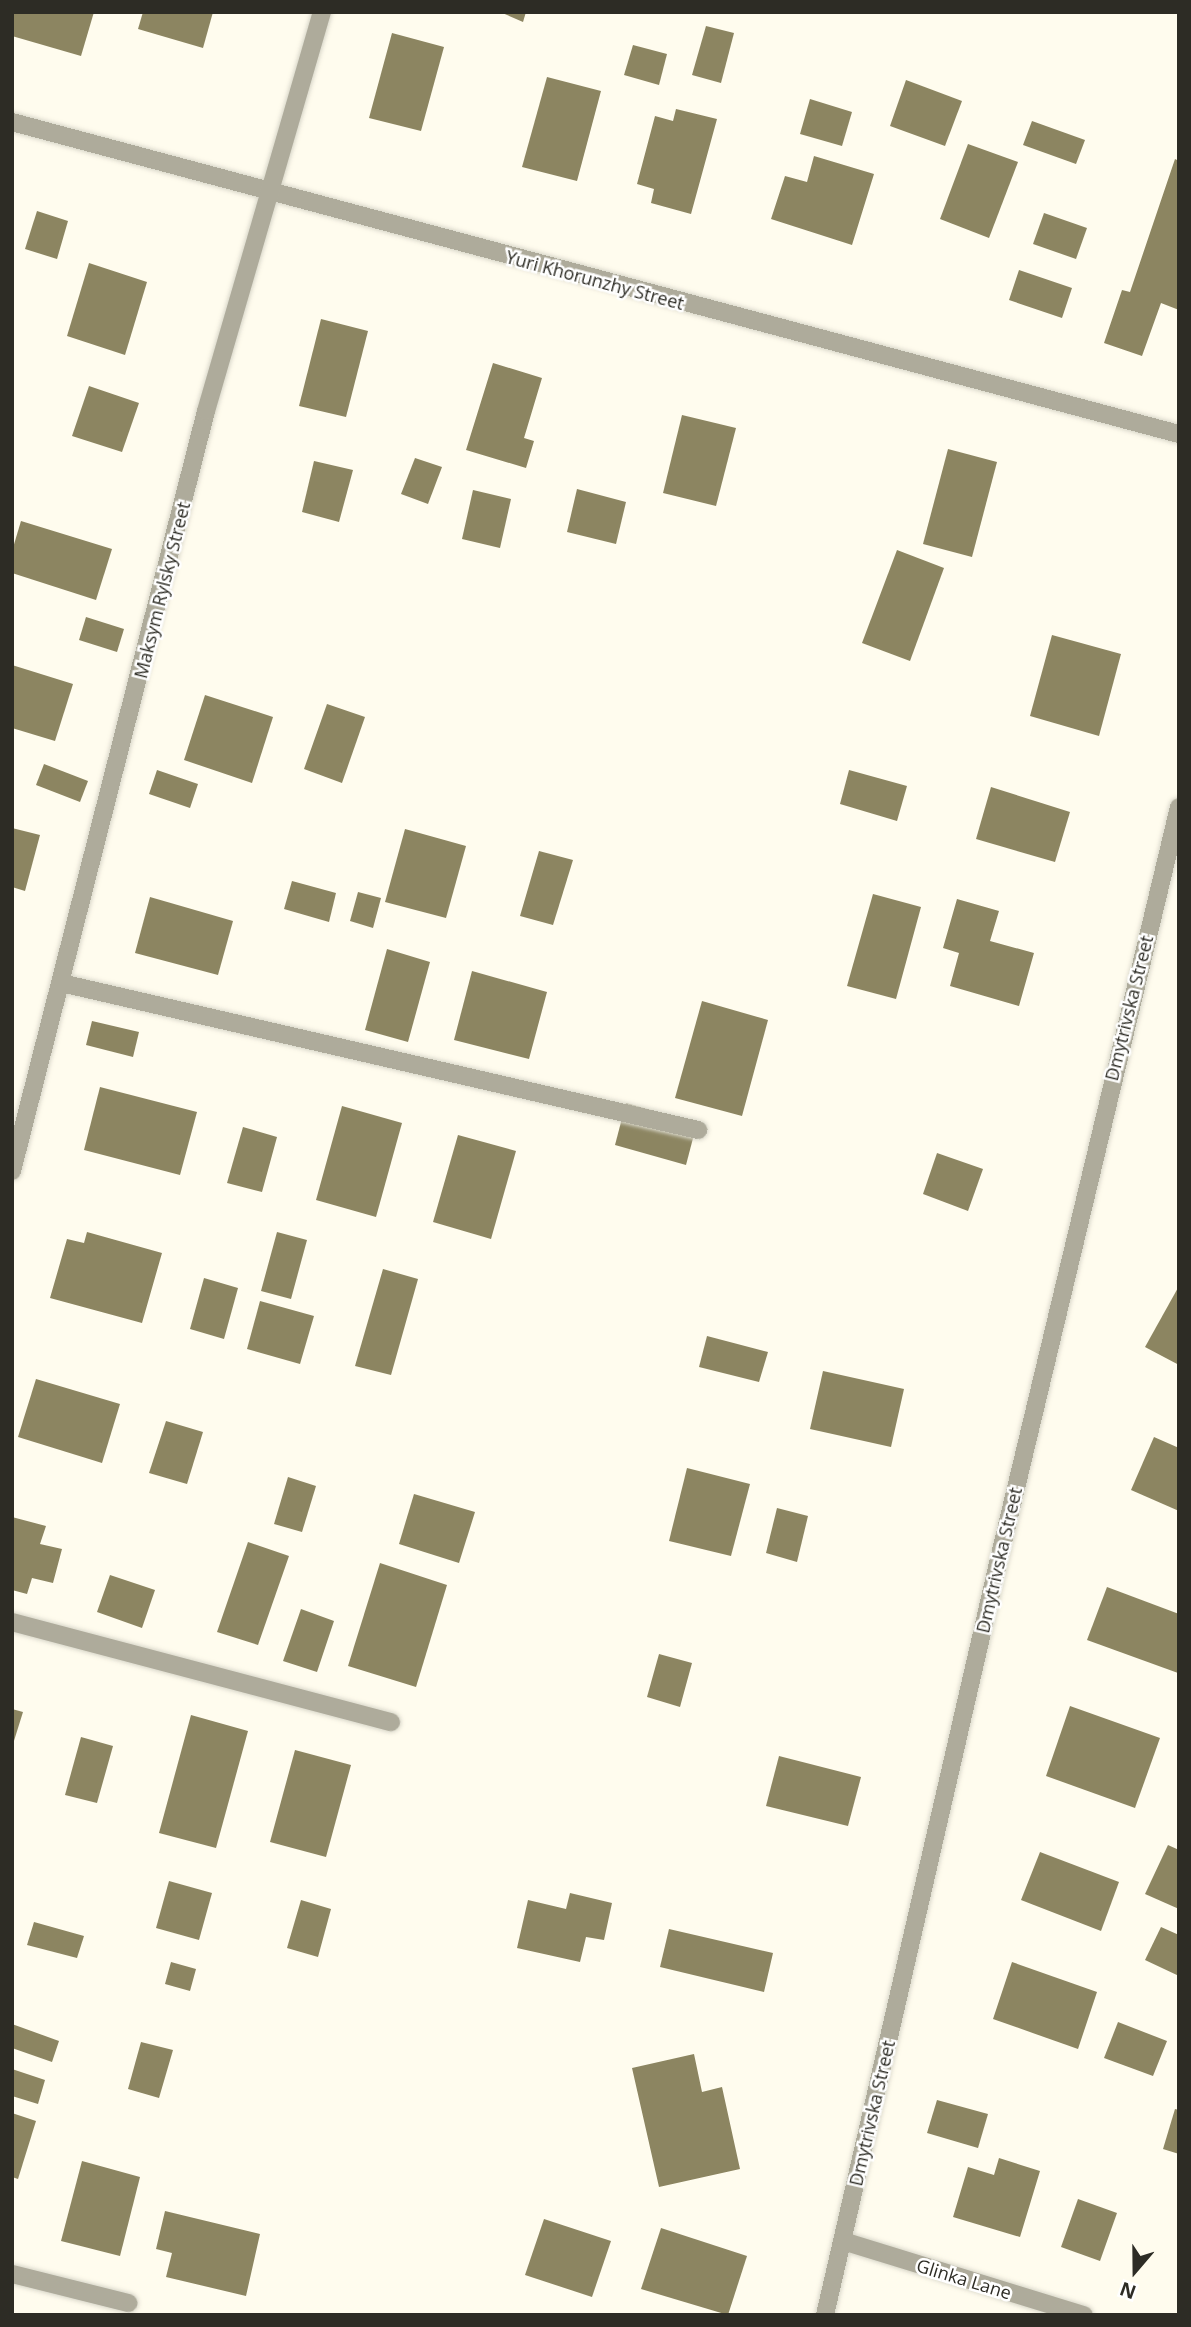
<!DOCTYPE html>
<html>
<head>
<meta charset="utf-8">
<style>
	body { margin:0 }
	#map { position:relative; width:1191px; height:2327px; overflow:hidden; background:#fffcee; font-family:"Open Sans",sans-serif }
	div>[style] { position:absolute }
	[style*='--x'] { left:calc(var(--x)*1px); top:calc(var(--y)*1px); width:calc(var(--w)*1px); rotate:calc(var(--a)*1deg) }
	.building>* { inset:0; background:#8c8561 }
	.roads { filter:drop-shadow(0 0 2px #d9d7ca) drop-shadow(0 0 2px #d9d7ca) }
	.lane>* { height:18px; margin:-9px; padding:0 9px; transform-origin:9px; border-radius:9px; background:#aeab9b }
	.street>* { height:18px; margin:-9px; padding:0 9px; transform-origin:9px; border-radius:9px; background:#aeab9b }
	span { translate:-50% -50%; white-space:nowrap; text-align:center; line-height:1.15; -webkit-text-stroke:5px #fff; paint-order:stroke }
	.street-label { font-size:18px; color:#2d2c25 }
	.frame { position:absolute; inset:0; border:14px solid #2d2c25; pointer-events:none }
	.north { position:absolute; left:1100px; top:2236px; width:70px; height:70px; -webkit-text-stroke:5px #fff; paint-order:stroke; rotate:200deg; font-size:19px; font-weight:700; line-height:28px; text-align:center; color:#2d2c25 }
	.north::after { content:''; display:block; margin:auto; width:24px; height:32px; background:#2d2c25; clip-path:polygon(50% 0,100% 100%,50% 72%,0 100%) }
</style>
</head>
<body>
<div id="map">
	<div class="building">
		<i style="clip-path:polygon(12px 12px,94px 12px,81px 56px,12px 36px)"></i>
		<i style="clip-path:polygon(143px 12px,213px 12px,203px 48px,138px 29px)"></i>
		<i style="clip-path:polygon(500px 12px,526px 12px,523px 22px)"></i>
		<i style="clip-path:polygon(706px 26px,734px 33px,721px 83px,692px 75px)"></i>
		<i style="clip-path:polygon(392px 33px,444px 47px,421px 131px,369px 118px)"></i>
		<i style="clip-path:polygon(633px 45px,667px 54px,659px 85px,624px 75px)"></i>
		<i style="clip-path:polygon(547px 77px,601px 91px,577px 181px,522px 167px)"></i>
		<i style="clip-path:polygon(906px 80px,962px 101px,945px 146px,890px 126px)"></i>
		<i style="clip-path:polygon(810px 99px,852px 112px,842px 146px,800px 134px)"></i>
		<i style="clip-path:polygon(676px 109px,717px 119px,691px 214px,651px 203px,654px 189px,637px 184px,655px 116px,673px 121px)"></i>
		<i style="clip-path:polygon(1032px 121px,1085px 140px,1076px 164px,1023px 145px)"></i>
		<i style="clip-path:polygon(968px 144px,1018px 162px,989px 238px,940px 219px)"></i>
		<i style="clip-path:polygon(814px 156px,874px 174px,852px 245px,771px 219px,785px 176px,807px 182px)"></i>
		<i style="clip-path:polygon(1175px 159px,1179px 161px,1179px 310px,1161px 303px,1142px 356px,1104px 343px,1122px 290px,1130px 292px)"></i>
		<i style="clip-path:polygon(37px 211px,68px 221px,57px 259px,25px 249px)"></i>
		<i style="clip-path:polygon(1044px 213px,1087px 228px,1076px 259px,1033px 244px)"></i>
		<i style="clip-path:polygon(89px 263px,147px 282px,125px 355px,67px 336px)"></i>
		<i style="clip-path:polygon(1019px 270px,1072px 288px,1062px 318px,1009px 300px)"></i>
		<i style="clip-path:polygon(321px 319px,368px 331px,346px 417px,299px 406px)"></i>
		<i style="clip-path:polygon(493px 363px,542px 378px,524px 438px,534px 441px,526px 468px,466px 450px)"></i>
		<i style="clip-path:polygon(89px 386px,139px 403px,122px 452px,72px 436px)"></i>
		<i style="clip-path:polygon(682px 415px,736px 428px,716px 506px,663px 493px)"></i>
		<i style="clip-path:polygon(948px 449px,997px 462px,972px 557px,923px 544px)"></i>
		<i style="clip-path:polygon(415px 458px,442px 467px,428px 504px,401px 494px)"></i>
		<i style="clip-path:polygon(314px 461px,353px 470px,339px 522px,302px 512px)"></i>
		<i style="clip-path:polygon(577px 489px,626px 502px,616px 544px,567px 532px)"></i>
		<i style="clip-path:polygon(473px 490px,511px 499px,500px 548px,462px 539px)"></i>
		<i style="clip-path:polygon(21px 521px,112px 549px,96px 600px,12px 573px,12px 551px)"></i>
		<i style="clip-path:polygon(897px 550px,944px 568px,910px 661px,862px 643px)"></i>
		<i style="clip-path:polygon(86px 617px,124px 629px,117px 652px,79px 640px)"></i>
		<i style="clip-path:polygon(1052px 635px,1121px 654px,1099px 736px,1030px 716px)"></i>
		<i style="clip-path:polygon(12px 665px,73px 684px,55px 741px,12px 728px)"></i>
		<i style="clip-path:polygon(205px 695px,273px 717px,252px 783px,184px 760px)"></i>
		<i style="clip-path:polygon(327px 704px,365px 717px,342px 783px,304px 769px)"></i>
		<i style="clip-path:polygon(44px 764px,88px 781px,80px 802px,36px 785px)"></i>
		<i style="clip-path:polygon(157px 770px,198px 784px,190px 808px,149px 794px)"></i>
		<i style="clip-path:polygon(849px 770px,907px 786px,897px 821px,840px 804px)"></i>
		<i style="clip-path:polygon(991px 787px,1070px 812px,1055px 862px,976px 839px)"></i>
		<i style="clip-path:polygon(12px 828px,40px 835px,25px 891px,12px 887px)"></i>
		<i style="clip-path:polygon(405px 829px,466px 846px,446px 918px,385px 902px)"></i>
		<i style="clip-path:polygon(539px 851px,573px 860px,553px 925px,520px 916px)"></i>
		<i style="clip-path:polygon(292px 881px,336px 893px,329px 922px,284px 909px)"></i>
		<i style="clip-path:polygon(358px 892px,381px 898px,373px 928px,350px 921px)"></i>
		<i style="clip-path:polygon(873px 894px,921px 907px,896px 999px,847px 986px)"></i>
		<i style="clip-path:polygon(150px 897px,233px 921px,218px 975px,135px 953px)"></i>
		<i style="clip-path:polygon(957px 899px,999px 911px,990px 941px,1034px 953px,1019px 1006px,950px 986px,959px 953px,943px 948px)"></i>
		<i style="clip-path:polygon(387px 949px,430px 962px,408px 1042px,365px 1030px)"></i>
		<i style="clip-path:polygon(472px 971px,547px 992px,529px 1059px,454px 1040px)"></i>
		<i style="clip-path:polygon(702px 1001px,768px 1020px,742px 1116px,675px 1098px)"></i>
		<i style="clip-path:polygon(92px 1021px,139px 1032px,133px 1057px,86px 1045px)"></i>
		<i style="clip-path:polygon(100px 1087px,197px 1112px,180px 1175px,84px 1150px)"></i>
		<i style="clip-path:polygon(626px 1103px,697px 1123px,686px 1165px,615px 1145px)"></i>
		<i style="clip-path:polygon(342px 1106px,402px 1123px,376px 1217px,316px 1200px)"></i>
		<i style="clip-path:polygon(243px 1127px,277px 1137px,262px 1192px,227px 1183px)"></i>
		<i style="clip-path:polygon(458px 1135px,516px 1151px,491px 1239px,433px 1222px)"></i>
		<i style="clip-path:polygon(937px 1153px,983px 1169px,968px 1211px,923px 1194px)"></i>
		<i style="clip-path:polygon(87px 1232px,162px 1253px,142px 1323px,50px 1298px,67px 1239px,84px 1243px)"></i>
		<i style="clip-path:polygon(277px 1232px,307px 1240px,291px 1299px,261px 1291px)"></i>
		<i style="clip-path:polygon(383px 1269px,418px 1279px,391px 1375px,355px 1366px)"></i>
		<i style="clip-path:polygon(204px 1278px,238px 1288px,224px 1339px,190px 1329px)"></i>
		<i style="clip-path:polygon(1179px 1286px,1179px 1365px,1145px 1347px)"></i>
		<i style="clip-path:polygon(260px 1301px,314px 1316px,300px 1364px,247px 1349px)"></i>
		<i style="clip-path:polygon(707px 1336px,768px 1352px,759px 1382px,699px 1367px)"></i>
		<i style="clip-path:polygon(823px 1371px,904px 1389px,891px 1447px,810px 1429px)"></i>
		<i style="clip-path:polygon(36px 1379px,120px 1404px,102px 1463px,18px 1437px)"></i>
		<i style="clip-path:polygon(166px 1421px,203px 1432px,187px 1484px,149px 1473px)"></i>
		<i style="clip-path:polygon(1154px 1437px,1179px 1448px,1179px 1511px,1131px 1490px)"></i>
		<i style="clip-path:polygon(687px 1468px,750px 1484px,731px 1556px,669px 1541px)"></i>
		<i style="clip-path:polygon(288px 1477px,316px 1486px,302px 1532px,274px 1524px)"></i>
		<i style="clip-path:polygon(414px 1494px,475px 1512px,459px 1563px,399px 1544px)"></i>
		<i style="clip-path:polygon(777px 1508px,808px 1516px,797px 1562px,766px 1553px)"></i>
		<i style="clip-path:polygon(12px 1517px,46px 1526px,40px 1544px,62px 1549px,53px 1583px,32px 1578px,27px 1594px,12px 1590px)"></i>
		<i style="clip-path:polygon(248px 1542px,289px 1556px,258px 1645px,217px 1632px)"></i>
		<i style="clip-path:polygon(380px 1563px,447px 1585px,416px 1687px,348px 1666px)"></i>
		<i style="clip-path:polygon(110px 1575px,155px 1590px,142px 1628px,97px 1612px)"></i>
		<i style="clip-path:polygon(1107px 1587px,1179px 1614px,1178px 1673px,1087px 1640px)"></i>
		<i style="clip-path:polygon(301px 1609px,334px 1621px,317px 1672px,283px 1661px)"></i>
		<i style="clip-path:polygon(659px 1654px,692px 1663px,680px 1707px,647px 1697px)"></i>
		<i style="clip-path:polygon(1070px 1706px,1160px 1738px,1135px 1808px,1046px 1776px)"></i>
		<i style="clip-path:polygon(12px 1709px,23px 1712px,13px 1744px,12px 1743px)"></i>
		<i style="clip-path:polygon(191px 1715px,248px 1731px,216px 1848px,159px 1833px)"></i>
		<i style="clip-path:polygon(81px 1737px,113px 1746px,97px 1803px,65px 1795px)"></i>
		<i style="clip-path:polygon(295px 1750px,351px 1765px,326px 1857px,270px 1842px)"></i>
		<i style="clip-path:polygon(779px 1756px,861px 1777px,848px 1826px,766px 1806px)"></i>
		<i style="clip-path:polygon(1168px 1845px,1179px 1850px,1179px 1909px,1145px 1894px)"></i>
		<i style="clip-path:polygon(1040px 1852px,1119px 1882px,1101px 1931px,1021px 1900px)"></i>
		<i style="clip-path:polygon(169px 1881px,212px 1893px,199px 1940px,156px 1928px)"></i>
		<i style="clip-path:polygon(570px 1893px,612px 1903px,604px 1940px,586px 1937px,580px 1962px,517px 1948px,528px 1900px,566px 1909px)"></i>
		<i style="clip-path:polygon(301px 1900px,331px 1909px,318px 1957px,287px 1948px)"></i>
		<i style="clip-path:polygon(34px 1922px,84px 1936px,77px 1958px,27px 1945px)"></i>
		<i style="clip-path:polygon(1161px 1927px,1179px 1935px,1179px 1976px,1145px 1960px)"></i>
		<i style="clip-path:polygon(669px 1929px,773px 1953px,764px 1992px,660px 1967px)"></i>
		<i style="clip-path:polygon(171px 1962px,196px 1969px,190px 1991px,165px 1984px)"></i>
		<i style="clip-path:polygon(1012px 1962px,1097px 1992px,1078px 2049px,993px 2019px)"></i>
		<i style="clip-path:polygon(1118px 2022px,1167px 2041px,1153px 2076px,1104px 2058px)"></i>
		<i style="clip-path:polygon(12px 2024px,59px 2041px,52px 2062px,12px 2048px)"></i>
		<i style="clip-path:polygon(141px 2042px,173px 2050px,159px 2098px,128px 2089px)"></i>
		<i style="clip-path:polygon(694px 2054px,702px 2092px,722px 2087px,740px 2169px,659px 2187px,632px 2068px)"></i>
		<i style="clip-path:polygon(12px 2069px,45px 2080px,38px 2104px,12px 2096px)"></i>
		<i style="clip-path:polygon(937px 2100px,988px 2114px,978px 2148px,927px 2133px)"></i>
		<i style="clip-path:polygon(1175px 2109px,1179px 2110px,1179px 2154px,1163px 2149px)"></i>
		<i style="clip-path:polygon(12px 2113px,36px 2121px,18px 2179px,12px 2177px)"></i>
		<i style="clip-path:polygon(999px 2158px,1040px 2171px,1020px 2237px,953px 2217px,968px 2167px,994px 2175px)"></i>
		<i style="clip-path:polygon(82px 2161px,140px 2177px,120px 2256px,61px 2241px)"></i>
		<i style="clip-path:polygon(1078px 2199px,1117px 2213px,1100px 2261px,1061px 2247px)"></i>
		<i style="clip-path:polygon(165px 2211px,260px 2234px,246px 2296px,166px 2277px,172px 2253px,156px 2249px)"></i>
		<i style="clip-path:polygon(544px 2219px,611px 2241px,592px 2297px,525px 2275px)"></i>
		<i style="clip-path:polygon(661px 2228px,747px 2256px,728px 2315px,641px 2289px)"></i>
	</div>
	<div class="roads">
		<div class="lane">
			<i style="--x:61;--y:983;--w:654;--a:12.99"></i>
			<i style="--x:12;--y:1622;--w:392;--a:14.8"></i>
			<i style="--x:12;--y:2274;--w:120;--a:14"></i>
		</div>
		<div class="street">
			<i style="--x:12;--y:122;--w:1208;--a:14.97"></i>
			<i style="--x:12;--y:1171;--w:784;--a:-75.68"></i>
			<i style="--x:206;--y:411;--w:416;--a:-73.8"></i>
			<i style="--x:843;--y:2241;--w:252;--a:17.1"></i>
			<i style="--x:825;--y:2315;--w:776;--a:-77.04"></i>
			<i style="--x:999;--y:1559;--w:773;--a:-76.54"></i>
		</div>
	</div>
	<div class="street-label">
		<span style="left:595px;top:280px;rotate:15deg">Yuri Khorunzhy Street</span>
		<span style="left:162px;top:590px;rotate:-76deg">Maksym Rylsky Street</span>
		<span style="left:1129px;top:1008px;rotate:-76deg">Dmytrivska Street</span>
		<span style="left:999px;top:1560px;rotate:-77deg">Dmytrivska Street</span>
		<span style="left:872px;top:2113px;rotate:-77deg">Dmytrivska Street</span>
		<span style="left:964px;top:2279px;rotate:17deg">Glinka Lane</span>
	</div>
	<div class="frame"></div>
	<div class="north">N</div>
</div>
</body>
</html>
